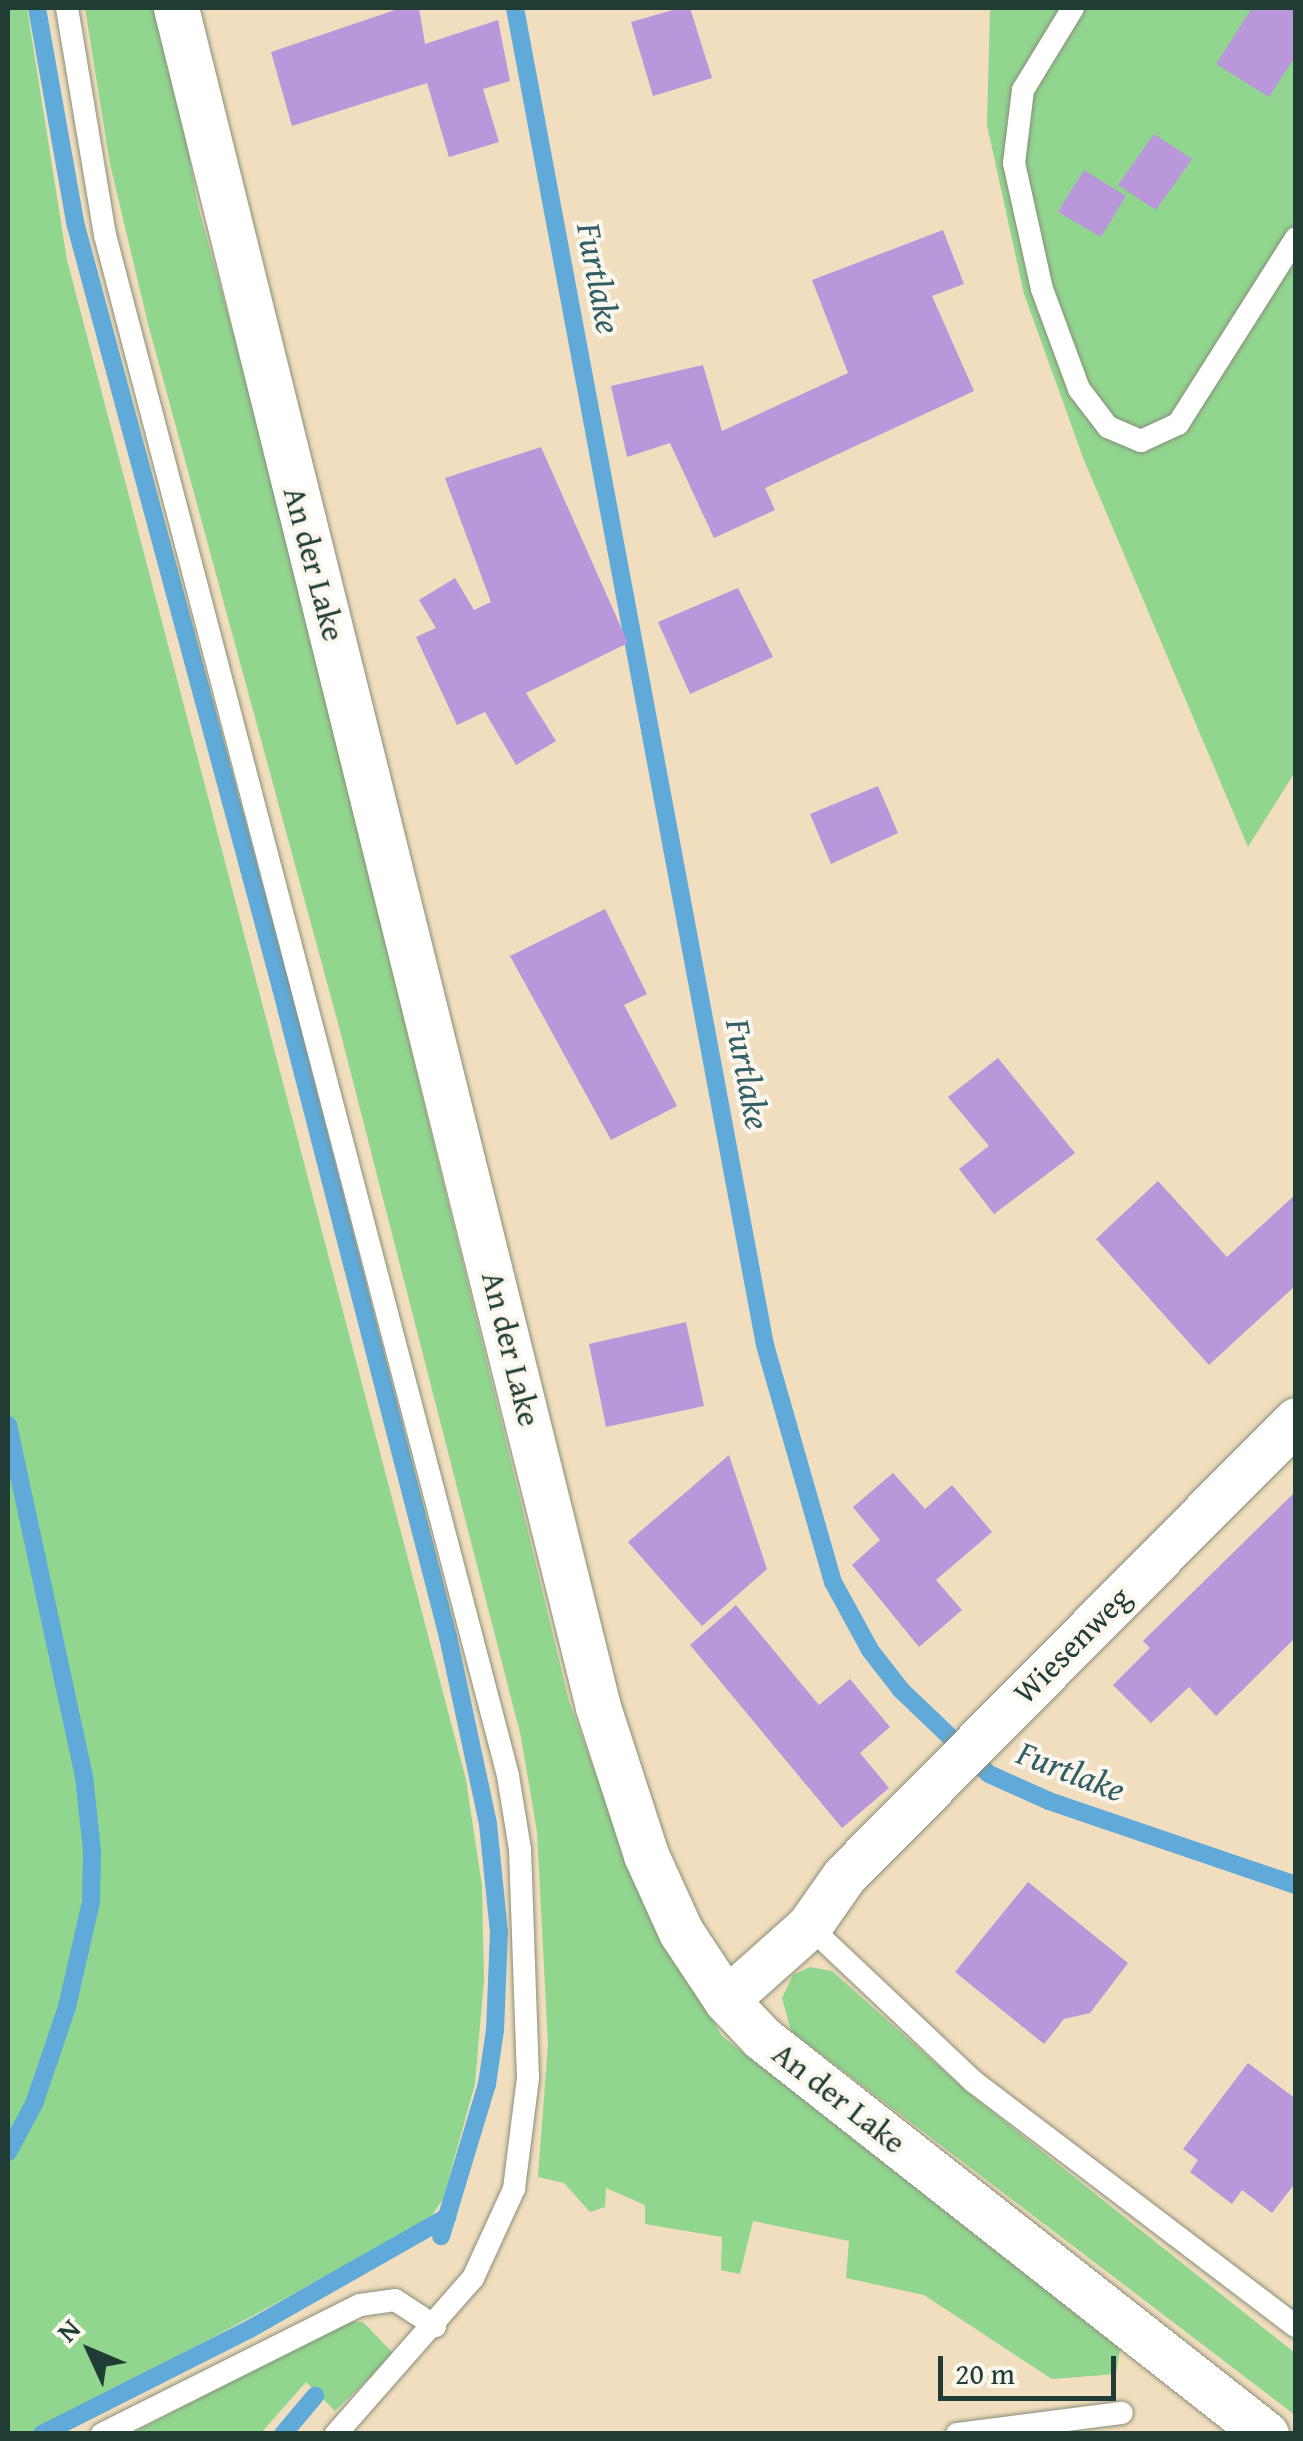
<!DOCTYPE html>
<html>
<head>
<meta charset="utf-8">
<style>
	body { margin:0 }
	#map { position:relative; width:1303px; height:2441px; overflow:hidden; background:#f1debe; font-family:"Gentium Book Plus",serif }
	div>[style] { position:absolute }
	[style*='--x'] { left:calc(var(--x)*1px); top:calc(var(--y)*1px); width:calc(var(--w)*1px); rotate:calc(var(--a)*1deg) }
	.green>* { inset:0; background:#91d68f }
	.stream>* { height:18px; margin:-9px; padding:0 9px; transform-origin:9px; border-radius:9px; background:#5faad8 }
	.building>* { inset:0; background:#ba96da }
	.roads { filter:drop-shadow(0 0 2px #888e79) drop-shadow(0 0 2px #888e79) }
	.lane>* { height:22px; margin:-11px; padding:0 11px; transform-origin:11px; border-radius:11px; background:#fff }
	.street>* { height:45px; margin:-22.5px; padding:0 22.5px; transform-origin:22.5px; border-radius:22.5px; background:#fff }
	span { translate:-50% -50%; white-space:nowrap; text-align:center; line-height:1.15; -webkit-text-stroke:8px #fbf7ec; paint-order:stroke }
	.street-label { font-size:32px; color:#1f3d34 }
	.water-label { font-size:35px; color:#325e65; font-style:italic }
	.frame { position:absolute; inset:0; border:10px solid #1f3d34; pointer-events:none }
	.north { position:absolute; left:40px; top:2301px; width:100px; height:100px; -webkit-text-stroke:8px #fbf7ec; paint-order:stroke; rotate:314deg; font-size:28px; font-weight:700; line-height:40px; text-align:center; color:#1f3d34 }
	.north::after { content:''; display:block; margin:auto; width:35px; height:45px; background:#1f3d34; clip-path:polygon(50% 0,100% 100%,50% 72%,0 100%) }
	.scale { position:absolute; left:938px; top:2356px; width:178px; height:45px; box-sizing:border-box; border:5px solid #1f3d34; border-top:0; padding-left:12px; font-size:30px; line-height:35px; white-space:nowrap; color:#1f3d34; -webkit-text-stroke:8px #fbf7ec; paint-order:stroke }
</style>
</head>
<body>
<div id="map">
	<div class="green">
		<i style="clip-path:polygon(8px 8px,27px 8px,67px 260px,466px 1780px,482px 1886px,484px 1980px,475px 2084px,443px 2199px,428px 2221px,34px 2434px,8px 2433px)"></i>
		<i style="clip-path:polygon(85px 8px,163px 8px,198px 206px,268px 460px,569px 1701px,644px 1906px,722px 2036px,1120px 2349px,1116px 2374px,1052px 2379px,924px 2295px,846px 2278px,849px 2241px,753px 2221px,740px 2274px,721px 2270px,722px 2237px,645px 2224px,645px 2205px,606px 2188px,605px 2207px,590px 2212px,564px 2183px,538px 2177px,548px 2044px,537px 1832px,521px 1737px,338px 1023px,148px 324px,110px 164px)"></i>
		<i style="clip-path:polygon(990px 8px,1295px 8px,1295px 772px,1248px 847px,1084px 460px,1024px 294px,987px 125px)"></i>
		<i style="clip-path:polygon(810px 1967px,832px 1971px,970px 2094px,1295px 2353px,1295px 2415px,791px 2031px,782px 1998px,793px 1975px)"></i>
		<i style="clip-path:polygon(345px 2322px,363px 2322px,394px 2354px,335px 2411px,306px 2382px,261px 2433px,131px 2434px)"></i>
	</div>
	<div class="stream">
		<i style="--x:37;--y:8;--w:221;--a:79.9"></i>
		<i style="--x:76;--y:226;--w:789;--a:74.94"></i>
		<i style="--x:281;--y:988;--w:670;--a:75.57"></i>
		<i style="--x:448;--y:1637;--w:191;--a:77.9"></i>
		<i style="--x:488;--y:1824;--w:109;--a:84.2"></i>
		<i style="--x:499;--y:1932;--w:98;--a:92.3"></i>
		<i style="--x:495;--y:2030;--w:55;--a:98.4"></i>
		<i style="--x:487;--y:2084;--w:159;--a:106.8"></i>
		<i style="--x:515;--y:8;--w:1360;--a:79.41"></i>
		<i style="--x:765;--y:1345;--w:247;--a:74"></i>
		<i style="--x:833;--y:1582;--w:77;--a:61.4"></i>
		<i style="--x:870;--y:1650;--w:51;--a:52.2"></i>
		<i style="--x:901;--y:1690;--w:122;--a:43.7"></i>
		<i style="--x:989;--y:1774;--w:66;--a:24.2"></i>
		<i style="--x:1049;--y:1801;--w:261;--a:18.8"></i>
		<i style="--x:8;--y:1425;--w:359;--a:77.8"></i>
		<i style="--x:84;--y:1776;--w:75;--a:83.9"></i>
		<i style="--x:92;--y:1851;--w:51;--a:91.1"></i>
		<i style="--x:91;--y:1902;--w:108;--a:102.9"></i>
		<i style="--x:67;--y:2007;--w:102;--a:108.8"></i>
		<i style="--x:34;--y:2104;--w:55;--a:118.4"></i>
		<i style="--x:42;--y:2434;--w:233;--a:-26.8"></i>
		<i style="--x:250;--y:2329;--w:227;--a:-29.6"></i>
		<i style="--x:283;--y:2434;--w:50;--a:-49.9"></i>
	</div>
	<div class="building">
		<i style="clip-path:polygon(401px 8px,419px 8px,425px 44px,498px 20px,510px 81px,483px 89px,499px 142px,449px 157px,427px 83px,292px 126px,271px 52px)"></i>
		<i style="clip-path:polygon(680px 8px,690px 8px,712px 78px,653px 96px,631px 22px)"></i>
		<i style="clip-path:polygon(1252px 8px,1296px 8px,1296px 55px,1269px 97px,1216px 64px)"></i>
		<i style="clip-path:polygon(1154px 134px,1192px 159px,1156px 210px,1118px 185px)"></i>
		<i style="clip-path:polygon(1084px 170px,1126px 196px,1101px 237px,1058px 212px)"></i>
		<i style="clip-path:polygon(943px 230px,964px 284px,932px 296px,974px 391px,765px 488px,775px 510px,714px 538px,670px 443px,627px 457px,611px 386px,703px 365px,722px 431px,848px 373px,812px 280px)"></i>
		<i style="clip-path:polygon(541px 447px,628px 643px,526px 693px,556px 741px,516px 765px,485px 712px,457px 725px,416px 637px,436px 628px,419px 600px,455px 578px,474px 610px,491px 602px,445px 478px)"></i>
		<i style="clip-path:polygon(738px 588px,773px 657px,690px 694px,658px 622px)"></i>
		<i style="clip-path:polygon(878px 786px,898px 833px,831px 864px,810px 814px)"></i>
		<i style="clip-path:polygon(605px 909px,647px 994px,624px 1005px,677px 1106px,611px 1140px,510px 956px)"></i>
		<i style="clip-path:polygon(998px 1058px,1075px 1153px,994px 1214px,959px 1169px,989px 1146px,948px 1097px)"></i>
		<i style="clip-path:polygon(1158px 1181px,1227px 1257px,1296px 1194px,1296px 1285px,1209px 1365px,1096px 1239px)"></i>
		<i style="clip-path:polygon(686px 1322px,704px 1406px,606px 1427px,589px 1344px)"></i>
		<i style="clip-path:polygon(729px 1455px,767px 1569px,702px 1626px,628px 1542px)"></i>
		<i style="clip-path:polygon(893px 1473px,925px 1509px,952px 1485px,992px 1532px,936px 1580px,962px 1610px,919px 1647px,852px 1565px,880px 1540px,853px 1507px)"></i>
		<i style="clip-path:polygon(1296px 1491px,1296px 1637px,1216px 1716px,1189px 1687px,1151px 1723px,1113px 1685px,1150px 1648px,1143px 1641px)"></i>
		<i style="clip-path:polygon(736px 1605px,819px 1705px,850px 1679px,890px 1727px,860px 1753px,889px 1788px,842px 1828px,690px 1645px)"></i>
		<i style="clip-path:polygon(1028px 1882px,1128px 1963px,1090px 2013px,1064px 2019px,1044px 2044px,955px 1972px)"></i>
		<i style="clip-path:polygon(1248px 2063px,1296px 2099px,1296px 2182px,1272px 2213px,1242px 2190px,1232px 2204px,1190px 2172px,1198px 2160px,1183px 2149px)"></i>
	</div>
	<div class="roads">
		<div class="lane">
			<i style="--x:67;--y:8;--w:230;--a:80.5"></i>
			<i style="--x:105;--y:235;--w:1593;--a:75.34"></i>
			<i style="--x:508;--y:1776;--w:74;--a:80.7"></i>
			<i style="--x:520;--y:1849;--w:229;--a:88"></i>
			<i style="--x:528;--y:2078;--w:112;--a:97.2"></i>
			<i style="--x:514;--y:2189;--w:98;--a:114.7"></i>
			<i style="--x:473;--y:2278;--w:208;--a:131.3"></i>
			<i style="--x:1073;--y:8;--w:96;--a:121.4"></i>
			<i style="--x:1023;--y:90;--w:74;--a:97"></i>
			<i style="--x:1014;--y:163;--w:129;--a:77.5"></i>
			<i style="--x:1042;--y:289;--w:107;--a:69.7"></i>
			<i style="--x:1079;--y:389;--w:48;--a:52.7"></i>
			<i style="--x:1108;--y:427;--w:36;--a:23"></i>
			<i style="--x:1141;--y:441;--w:41;--a:-24.7"></i>
			<i style="--x:1178;--y:424;--w:220;--a:-57.6"></i>
			<i style="--x:809;--y:1926;--w:227;--a:43.4"></i>
			<i style="--x:974;--y:2082;--w:404;--a:37.2"></i>
			<i style="--x:102;--y:2434;--w:288;--a:-26.6"></i>
			<i style="--x:360;--y:2305;--w:35;--a:-8"></i>
			<i style="--x:395;--y:2300;--w:48;--a:33"></i>
			<i style="--x:957;--y:2434;--w:166;--a:-7.3"></i>
		</div>
		<div class="street">
			<i style="--x:176;--y:8;--w:1751;--a:76.05"></i>
			<i style="--x:598;--y:1707;--w:156;--a:72"></i>
			<i style="--x:646;--y:1855;--w:85;--a:65.6"></i>
			<i style="--x:681;--y:1932;--w:82;--a:56.5"></i>
			<i style="--x:726;--y:2000;--w:52;--a:46.5"></i>
			<i style="--x:762;--y:2038;--w:641;--a:38.16"></i>
			<i style="--x:726;--y:2000;--w:111;--a:-41.7"></i>
			<i style="--x:809;--y:1926;--w:61;--a:-55"></i>
			<i style="--x:844;--y:1876;--w:642;--a:-45.25"></i>
		</div>
	</div>
	<div class="street-label">
		<span style="left:314px;top:564px;rotate:75deg">An der Lake</span>
		<span style="left:511px;top:1349px;rotate:76deg">An der Lake</span>
		<span style="left:1072px;top:1645px;rotate:-45deg">Wiesenweg</span>
		<span style="left:839px;top:2098px;rotate:38deg">An der Lake</span>
	</div>
	<div class="water-label">
		<span style="left:599px;top:278px;rotate:79deg">Furtlake</span>
		<span style="left:748px;top:1074px;rotate:79deg">Furtlake</span>
		<span style="left:1071px;top:1771px;rotate:21deg">Furtlake</span>
	</div>
	<div class="frame"></div>
	<div class="north">N</div>
	<div class="scale">20 m</div>
</div>
</body>
</html>
